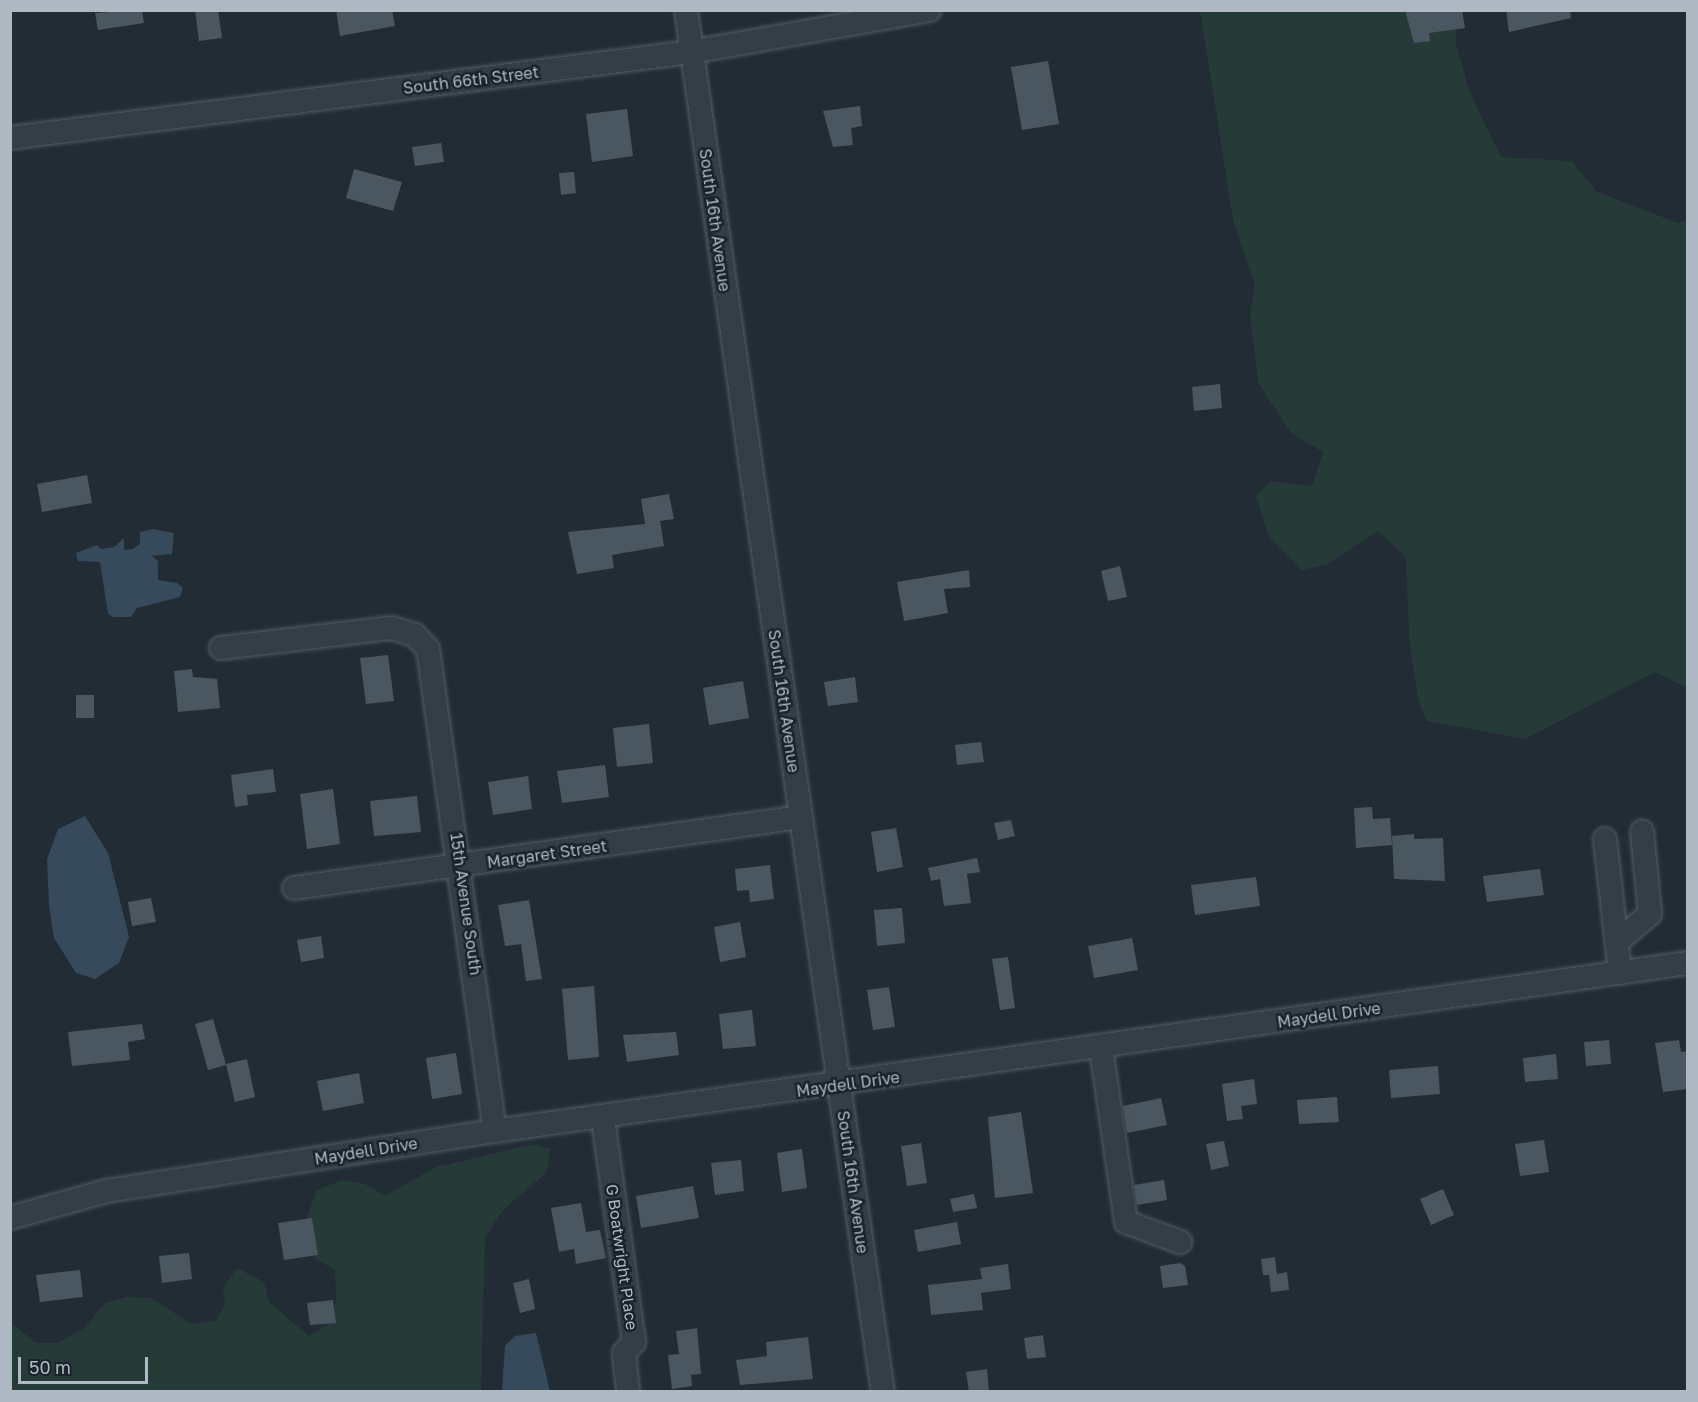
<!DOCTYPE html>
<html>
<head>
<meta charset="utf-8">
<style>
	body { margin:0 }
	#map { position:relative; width:1698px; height:1402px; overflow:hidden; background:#222c35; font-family:"Golos Text",sans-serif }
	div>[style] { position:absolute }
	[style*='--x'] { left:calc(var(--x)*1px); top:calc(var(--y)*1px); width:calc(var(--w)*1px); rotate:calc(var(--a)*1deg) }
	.green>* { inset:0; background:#263a38 }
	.water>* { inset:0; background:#364a5b }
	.building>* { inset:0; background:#4a5761 }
	.roads { filter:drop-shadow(0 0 2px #525c64) drop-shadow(0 0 2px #525c64) }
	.minor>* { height:22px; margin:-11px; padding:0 11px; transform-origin:11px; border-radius:11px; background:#353e46 }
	span { translate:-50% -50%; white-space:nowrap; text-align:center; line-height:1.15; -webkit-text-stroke:5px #1a232b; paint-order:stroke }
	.street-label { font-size:16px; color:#afb9c3 }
	.frame { position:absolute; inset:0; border:12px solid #afb9c3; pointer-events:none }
	.scale { position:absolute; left:18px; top:1357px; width:130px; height:27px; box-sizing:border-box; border:3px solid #afb9c3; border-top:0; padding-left:8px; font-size:18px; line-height:21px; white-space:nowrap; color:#afb9c3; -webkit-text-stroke:4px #1a232b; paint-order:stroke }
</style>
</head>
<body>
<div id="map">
	<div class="green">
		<i style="clip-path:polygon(1200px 10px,1457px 11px,1456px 44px,1470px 93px,1501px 157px,1572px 161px,1596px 191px,1678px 223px,1687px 220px,1687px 688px,1655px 672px,1525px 739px,1427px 721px,1418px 700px,1409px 637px,1406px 557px,1378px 531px,1328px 564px,1302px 570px,1269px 537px,1256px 496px,1270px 481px,1312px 486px,1323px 452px,1292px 434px,1258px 383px,1250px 313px,1255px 285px,1233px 220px)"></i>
		<i style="clip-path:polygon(534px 1144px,550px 1149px,547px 1172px,502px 1211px,485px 1238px,481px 1391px,11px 1391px,10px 1322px,36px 1343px,58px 1343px,84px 1328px,105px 1303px,127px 1297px,151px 1298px,192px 1324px,216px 1320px,225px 1306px,223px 1288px,237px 1268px,264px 1282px,269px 1302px,309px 1336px,333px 1321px,336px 1297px,335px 1270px,316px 1259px,304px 1224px,317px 1190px,342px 1180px,365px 1184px,385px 1196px,436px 1167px)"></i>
	</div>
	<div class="water">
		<i style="clip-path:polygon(153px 529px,174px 533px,172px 554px,152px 556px,158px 561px,158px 580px,177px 583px,183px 588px,180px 597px,137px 608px,131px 617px,113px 617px,108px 614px,100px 562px,78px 561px,76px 553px,97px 545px,101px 549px,114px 547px,124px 538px,124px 550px,133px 549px,140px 544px,140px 532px)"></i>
		<i style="clip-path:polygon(85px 816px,108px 853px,129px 937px,119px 963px,95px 979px,76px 973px,54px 938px,49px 906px,47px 859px,58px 829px)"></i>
		<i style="clip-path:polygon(536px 1333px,550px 1391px,502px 1391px,505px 1346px,515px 1336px)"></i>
	</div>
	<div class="building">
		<i style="clip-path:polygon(142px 10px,144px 23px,98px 30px,95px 13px)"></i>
		<i style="clip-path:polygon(195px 10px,218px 10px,222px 38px,199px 41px)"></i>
		<i style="clip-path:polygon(336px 10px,392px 10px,395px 26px,340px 36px)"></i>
		<i style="clip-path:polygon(1405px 10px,1462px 10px,1465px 28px,1429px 33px,1430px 41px,1414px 43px)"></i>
		<i style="clip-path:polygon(1506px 10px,1570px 10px,1571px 18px,1509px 32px)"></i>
		<i style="clip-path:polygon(1048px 61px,1059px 124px,1022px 130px,1011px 67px)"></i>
		<i style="clip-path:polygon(860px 106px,862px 126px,851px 128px,853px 145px,833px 147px,823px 111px)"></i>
		<i style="clip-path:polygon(627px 109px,633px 156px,592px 162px,586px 114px)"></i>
		<i style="clip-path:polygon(441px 143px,444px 162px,415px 166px,412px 147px)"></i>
		<i style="clip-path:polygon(354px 169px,402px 182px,393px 211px,346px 198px)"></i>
		<i style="clip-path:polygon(574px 172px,576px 193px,561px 195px,559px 173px)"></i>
		<i style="clip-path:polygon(1220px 384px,1222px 408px,1194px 411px,1192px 387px)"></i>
		<i style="clip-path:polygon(87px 475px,92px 503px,42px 512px,37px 484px)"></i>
		<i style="clip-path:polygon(669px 494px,674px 519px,660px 521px,664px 546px,612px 555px,614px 568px,577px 574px,568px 532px,645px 524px,641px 499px)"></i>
		<i style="clip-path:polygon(1120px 566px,1127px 597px,1108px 601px,1101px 571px)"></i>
		<i style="clip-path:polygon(969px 570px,970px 587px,944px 589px,948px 613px,904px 621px,897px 582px)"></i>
		<i style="clip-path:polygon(388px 655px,394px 701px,366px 704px,360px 658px)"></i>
		<i style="clip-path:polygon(192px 669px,193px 677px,217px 679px,220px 708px,178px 712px,174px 671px)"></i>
		<i style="clip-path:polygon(855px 677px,858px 702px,828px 706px,824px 682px)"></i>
		<i style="clip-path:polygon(743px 681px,749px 718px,709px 725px,703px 688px)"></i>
		<i style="clip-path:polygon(76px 695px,94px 695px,94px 718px,76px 718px)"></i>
		<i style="clip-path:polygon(649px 724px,653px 763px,617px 767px,613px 728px)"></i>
		<i style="clip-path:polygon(981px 742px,984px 762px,957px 765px,955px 745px)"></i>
		<i style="clip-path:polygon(605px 765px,609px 797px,562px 803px,557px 771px)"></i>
		<i style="clip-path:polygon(273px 769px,276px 792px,247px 795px,248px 805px,235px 807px,231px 775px)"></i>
		<i style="clip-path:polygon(528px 776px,532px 809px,493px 815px,488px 782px)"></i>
		<i style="clip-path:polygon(333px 789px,340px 844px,307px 849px,300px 794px)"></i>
		<i style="clip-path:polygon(417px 796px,421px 832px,374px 836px,370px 801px)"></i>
		<i style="clip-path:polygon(1372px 807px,1373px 819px,1390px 818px,1392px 845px,1356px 848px,1354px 808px)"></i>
		<i style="clip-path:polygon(1011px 820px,1015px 836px,998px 840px,994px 823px)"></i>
		<i style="clip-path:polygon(896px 828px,903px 867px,877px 872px,871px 832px)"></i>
		<i style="clip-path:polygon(1414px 834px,1414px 839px,1443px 838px,1445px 881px,1394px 879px,1392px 836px)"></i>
		<i style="clip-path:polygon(977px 858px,980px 872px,967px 874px,971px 903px,944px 906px,940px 879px,931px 881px,928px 868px)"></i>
		<i style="clip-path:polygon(770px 865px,774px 899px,750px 902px,749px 890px,737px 891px,735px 869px)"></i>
		<i style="clip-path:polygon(1540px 869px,1544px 895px,1487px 902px,1483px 876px)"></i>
		<i style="clip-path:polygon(1256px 877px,1260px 906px,1195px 915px,1191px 885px)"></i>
		<i style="clip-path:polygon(151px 898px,156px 922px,132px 926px,128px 902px)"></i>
		<i style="clip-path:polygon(529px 900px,542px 979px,526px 981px,521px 944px,505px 946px,498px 905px)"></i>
		<i style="clip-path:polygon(902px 908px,905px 943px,877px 946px,874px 910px)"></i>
		<i style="clip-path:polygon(740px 922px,746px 957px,720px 962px,714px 927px)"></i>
		<i style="clip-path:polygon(321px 936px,324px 958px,301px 962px,297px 940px)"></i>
		<i style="clip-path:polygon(1132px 938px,1138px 970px,1094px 978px,1088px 946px)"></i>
		<i style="clip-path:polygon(1008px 957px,1015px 1008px,1000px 1010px,992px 959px)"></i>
		<i style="clip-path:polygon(594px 986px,599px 1057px,568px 1060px,562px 989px)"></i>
		<i style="clip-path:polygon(889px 987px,895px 1027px,873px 1030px,867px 990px)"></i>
		<i style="clip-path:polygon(752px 1010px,756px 1046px,723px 1049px,719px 1014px)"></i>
		<i style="clip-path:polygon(213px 1019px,226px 1065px,208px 1070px,195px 1024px)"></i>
		<i style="clip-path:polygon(142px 1024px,145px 1039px,128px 1042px,130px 1060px,72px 1066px,68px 1032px)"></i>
		<i style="clip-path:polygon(676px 1032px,679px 1055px,627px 1062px,623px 1035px)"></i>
		<i style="clip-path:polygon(1609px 1040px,1611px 1064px,1586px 1066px,1584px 1042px)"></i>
		<i style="clip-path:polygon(1679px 1040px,1681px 1052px,1688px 1051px,1688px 1089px,1663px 1092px,1655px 1043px)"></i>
		<i style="clip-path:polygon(456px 1053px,462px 1094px,432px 1099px,426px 1058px)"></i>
		<i style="clip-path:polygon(1556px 1054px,1558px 1079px,1525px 1082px,1523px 1058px)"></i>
		<i style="clip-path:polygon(247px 1059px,255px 1097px,235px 1102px,226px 1064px)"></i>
		<i style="clip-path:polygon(1438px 1066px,1440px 1094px,1391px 1098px,1389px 1070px)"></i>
		<i style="clip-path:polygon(359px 1073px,364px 1103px,323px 1111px,317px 1081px)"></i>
		<i style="clip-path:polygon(1254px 1079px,1257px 1104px,1241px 1106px,1243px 1119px,1227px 1121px,1222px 1084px)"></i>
		<i style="clip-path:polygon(1337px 1097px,1339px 1122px,1299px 1124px,1297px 1100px)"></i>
		<i style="clip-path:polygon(1161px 1098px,1167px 1125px,1127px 1133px,1123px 1106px)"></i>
		<i style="clip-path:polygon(1021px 1112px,1033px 1193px,995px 1198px,988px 1117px)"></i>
		<i style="clip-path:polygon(1544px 1140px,1549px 1172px,1520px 1176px,1515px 1144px)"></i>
		<i style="clip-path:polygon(1224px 1141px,1229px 1166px,1211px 1170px,1206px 1144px)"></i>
		<i style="clip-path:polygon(921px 1143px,927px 1183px,907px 1186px,901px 1146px)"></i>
		<i style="clip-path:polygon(802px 1149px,807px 1188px,782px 1192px,777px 1153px)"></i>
		<i style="clip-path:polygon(741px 1160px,744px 1191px,715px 1195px,711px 1163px)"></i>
		<i style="clip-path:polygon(1164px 1180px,1167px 1200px,1137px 1205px,1134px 1185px)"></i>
		<i style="clip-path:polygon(693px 1186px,699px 1218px,641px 1228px,636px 1196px)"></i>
		<i style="clip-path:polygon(1443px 1189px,1454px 1215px,1431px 1225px,1420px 1199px)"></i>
		<i style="clip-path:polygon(974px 1194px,977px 1208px,953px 1212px,950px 1199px)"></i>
		<i style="clip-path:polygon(581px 1203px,586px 1232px,600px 1230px,606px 1258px,576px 1264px,574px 1249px,559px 1252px,551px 1208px)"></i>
		<i style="clip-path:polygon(312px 1218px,318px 1255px,284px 1260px,278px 1223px)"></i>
		<i style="clip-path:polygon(957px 1222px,961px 1244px,918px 1252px,914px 1230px)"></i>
		<i style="clip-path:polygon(189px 1253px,192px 1279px,162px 1283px,159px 1256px)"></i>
		<i style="clip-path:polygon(1275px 1257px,1277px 1274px,1287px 1272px,1289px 1290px,1271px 1292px,1269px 1275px,1263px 1275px,1261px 1259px)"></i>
		<i style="clip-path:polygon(1180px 1263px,1185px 1266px,1188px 1285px,1163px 1288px,1160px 1266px)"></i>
		<i style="clip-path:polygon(1008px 1264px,1011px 1289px,981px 1293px,983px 1310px,931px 1315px,928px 1285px,982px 1279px,980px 1268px)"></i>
		<i style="clip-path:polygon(80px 1270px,83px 1297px,40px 1302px,36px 1275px)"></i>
		<i style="clip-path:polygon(529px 1279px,535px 1309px,520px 1313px,513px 1283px)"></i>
		<i style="clip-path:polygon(333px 1300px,336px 1323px,310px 1325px,307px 1303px)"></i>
		<i style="clip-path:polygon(697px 1328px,701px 1374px,691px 1375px,692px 1386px,672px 1389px,668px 1355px,679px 1354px,676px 1331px)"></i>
		<i style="clip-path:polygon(1043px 1335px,1046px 1357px,1027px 1359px,1024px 1338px)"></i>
		<i style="clip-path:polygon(808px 1337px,813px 1379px,740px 1385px,736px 1360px,767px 1356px,766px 1342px)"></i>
		<i style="clip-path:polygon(987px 1369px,989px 1392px,969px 1392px,966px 1372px)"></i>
	</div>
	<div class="roads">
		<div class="minor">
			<i style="--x:686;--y:10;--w:1396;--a:81.89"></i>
			<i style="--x:10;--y:138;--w:686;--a:-7.2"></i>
			<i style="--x:691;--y:52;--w:242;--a:-10"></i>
			<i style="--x:221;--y:648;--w:172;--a:-6.7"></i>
			<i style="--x:392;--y:628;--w:24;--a:17"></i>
			<i style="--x:415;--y:635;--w:19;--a:47"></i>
			<i style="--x:428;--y:649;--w:487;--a:82.1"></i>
			<i style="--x:1605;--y:839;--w:135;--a:83.6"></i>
			<i style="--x:294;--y:888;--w:512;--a:-7.97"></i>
			<i style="--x:1617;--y:942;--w:43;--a:-40.3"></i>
			<i style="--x:1650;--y:914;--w:83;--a:-95.5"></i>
			<i style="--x:1101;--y:1048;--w:176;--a:81.8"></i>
			<i style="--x:1126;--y:1222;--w:58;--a:20.3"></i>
			<i style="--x:603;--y:1119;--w:225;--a:82.1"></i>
			<i style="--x:634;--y:1342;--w:15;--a:132"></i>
			<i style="--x:624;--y:1353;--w:39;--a:84"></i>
			<i style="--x:10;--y:1218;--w:101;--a:-15.6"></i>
			<i style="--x:107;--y:1191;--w:393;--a:-8.8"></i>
			<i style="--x:495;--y:1131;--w:1205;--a:-8.02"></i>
		</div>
	</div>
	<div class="street-label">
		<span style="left:471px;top:80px;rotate:-7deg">South 66th Street</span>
		<span style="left:715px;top:220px;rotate:82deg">South 16th Avenue</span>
		<span style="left:784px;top:701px;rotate:82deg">South 16th Avenue</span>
		<span style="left:547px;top:854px;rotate:-8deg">Margaret Street</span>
		<span style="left:466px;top:904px;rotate:82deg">15th Avenue South</span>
		<span style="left:1329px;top:1015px;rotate:-8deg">Maydell Drive</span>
		<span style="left:848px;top:1084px;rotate:-8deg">Maydell Drive</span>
		<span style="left:366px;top:1151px;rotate:-9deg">Maydell Drive</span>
		<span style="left:853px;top:1182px;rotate:82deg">South 16th Avenue</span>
		<span style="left:622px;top:1257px;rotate:82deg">G Boatwright Place</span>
	</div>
	<div class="frame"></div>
	<div class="scale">50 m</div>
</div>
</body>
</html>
